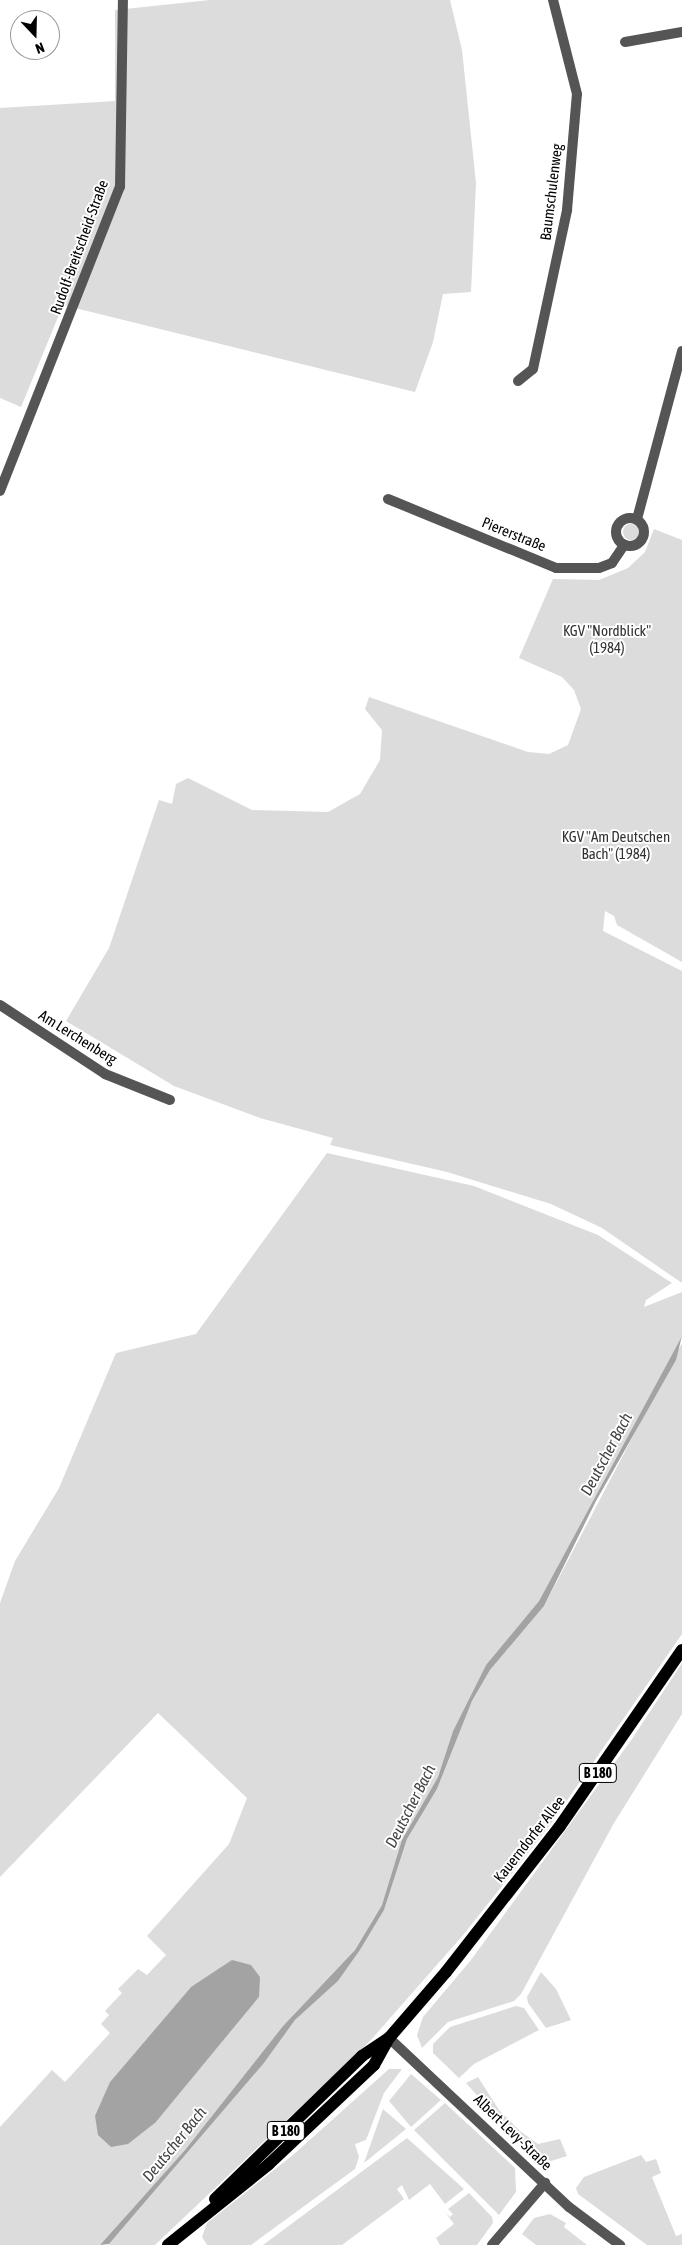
<!DOCTYPE html>
<html>
<head>
<meta charset="utf-8">
<style>
	body { margin:0 }
	#map { position:relative; width:682px; height:2245px; overflow:hidden; background:#fff; font-family:"Asap Condensed",sans-serif }
	div>[style] { position:absolute }
	[style*='--x'] { left:calc(var(--x)*1px); top:calc(var(--y)*1px); width:calc(var(--w)*1px); rotate:calc(var(--a)*1deg) }
	.green>* { inset:0; background:#dcdcdc }
	.round { border-radius:50% }
	.water>* { inset:0; background:#a3a3a3 }
	.street>* { height:10px; margin:-5px; padding:0 5px; transform-origin:5px; border-radius:5px; background:#555 }
	.street>.ring { margin:-5px; padding:0; box-sizing:content-box; background:none; border:10px solid #555; border-radius:50% }
	.primary>* { height:12px; margin:-6px; padding:0 6px; transform-origin:6px; border-radius:6px; background:#000 }
	span { translate:-50% -50%; white-space:nowrap; text-align:center; line-height:1.15; -webkit-text-stroke:4px #fff; paint-order:stroke }
	.shield-label span { padding:1px 4px; background:#fff; border:1px solid; border-radius:4px; -webkit-text-stroke-width:0 }
	.shield-label { font-size:14px; color:#000; font-weight:700 }
	.street-label { font-size:15px; color:#000 }
	.park-label { font-size:15px; color:#333 }
	.water-label { font-size:16px; color:#444; font-style:italic }
	.north { position:absolute; left:10px; top:10px; width:50px; height:50px; box-sizing:border-box; background:#fff; border:1px solid #999; border-radius:50%; rotate:159deg; font-size:14px; font-weight:700; line-height:20px; text-align:center; color:#000 }
	.north::after { content:''; display:block; margin:auto; width:18px; height:22px; background:#000; clip-path:polygon(50% 0,100% 100%,50% 72%,0 100%) }
</style>
</head>
<body>
<div id="map">
	<div class="green">
		<i style="clip-path:polygon(210px 0,450px 0,462px 50px,476px 183px,471px 292px,443px 294px,433px 342px,415px 392px,63px 305px,21px 407px,0 398px,0 108px,115px 101px,115px 10px)"></i>
		<i class="round" style="left:623px;top:524px;width:16px;height:16px"></i>
		<i style="clip-path:polygon(654px 529px,682px 540px,682px 962px,617px 925px,614px 916px,605px 911px,603px 931px,682px 971px,682px 1283px,602px 1228px,551px 1204px,447px 1172px,330px 1145px,333px 1138px,260px 1118px,174px 1086px,66px 1021px,109px 948px,159px 800px,172px 804px,176px 784px,188px 778px,252px 810px,328px 812px,360px 794px,380px 760px,382px 730px,365px 709px,369px 697px,528px 752px,549px 754px,568px 745px,581px 709px,574px 690px,562px 677px,519px 658px,553px 579px,599px 580px,628px 568px,645px 552px)"></i>
		<i style="clip-path:polygon(evenodd,327px 1153px,474px 1186px,598px 1235px,672px 1283px,646px 1300px,644px 1307px,682px 1292px,682px 1336px,539px 1601px,486px 1665px,453px 1731px,438px 1777px,413px 1821px,382px 1905px,355px 1950px,283px 2026px,185px 2150px,100px 2245px,0 2245px,0 2127px,52px 2070px,65px 2082px,110px 2033px,101px 2024px,109px 2015px,105px 2011px,122px 1993px,118px 1989px,138px 1969px,147px 1975px,166px 1955px,147px 1936px,229px 1844px,247px 1798px,158px 1713px,0 1877px,0 1603px,15px 1561px,59px 1488px,116px 1353px,196px 1334px,327px 1153px,191px 1987px,259px 1997px,156px 2122px,110px 2082px,191px 1987px)"></i>
		<i style="clip-path:polygon(682px 1343px,682px 1634px,550px 1825px,464px 1934px,370px 2041px,155px 2245px,108px 2245px,264px 2063px,295px 2020px,338px 1981px,360px 1950px,384px 1910px,407px 1839px,437px 1789px,472px 1701px,490px 1670px,544px 1606px)"></i>
		<i style="clip-path:polygon(682px 1663px,682px 1714px,614px 1823px,521px 1994px,514px 2001px,448px 2022px,422px 2048px,417px 2035px,423px 2017px,471px 1960px,632px 1739px)"></i>
		<i style="clip-path:polygon(541px 1972px,556px 1989px,571px 2020px,546px 2028px,528px 2003px,527px 1997px)"></i>
		<i style="clip-path:polygon(516px 2006px,524px 2008px,539px 2030px,474px 2064px,459px 2078px,433px 2053px,433px 2044px,450px 2027px)"></i>
		<i style="clip-path:polygon(389px 2069px,402px 2069px,384px 2093px,366px 2140px,355px 2144px,359px 2157px,355px 2169px,251px 2245px,207px 2245px,202px 2237px,207px 2223px,293px 2155px)"></i>
		<i style="clip-path:polygon(411px 2074px,441px 2100px,411px 2127px,389px 2101px)"></i>
		<i style="clip-path:polygon(478px 2077px,499px 2110px,520px 2131px,538px 2144px,560px 2139px,567px 2156px,551px 2161px,535px 2154px,509px 2132px,466px 2083px)"></i>
		<i style="clip-path:polygon(445px 2103px,515px 2168px,516px 2192px,499px 2215px,414px 2130px)"></i>
		<i style="clip-path:polygon(383px 2109px,406px 2129px,364px 2163px,377px 2126px)"></i>
		<i style="clip-path:polygon(407px 2138px,464px 2189px,445px 2204px,430px 2184px,409px 2200px,402px 2185px,397px 2189px,404px 2199px,342px 2245px,263px 2245px)"></i>
		<i style="clip-path:polygon(641px 2155px,646px 2162px,656px 2159px,661px 2173px,652px 2177px,676px 2236px,682px 2234px,682px 2245px,647px 2245px,578px 2194px,576px 2188px,584px 2177px)"></i>
		<i style="clip-path:polygon(469px 2193px,492px 2217px,493px 2223px,477px 2245px,440px 2245px,436px 2238px,454px 2224px,445px 2212px,450px 2217px,453px 2214px,448px 2209px)"></i>
		<i style="clip-path:polygon(550px 2214px,566px 2223px,564px 2227px,587px 2245px,536px 2245px,522px 2234px,534px 2218px)"></i>
	</div>
	<div class="water">
		<i style="clip-path:polygon(682px 1336px,676px 1360px,596px 1501px,544px 1606px,490px 1670px,472px 1701px,437px 1789px,407px 1839px,384px 1910px,360px 1950px,338px 1981px,295px 2020px,264px 2063px,109px 2244px,100px 2245px,185px 2150px,283px 2026px,355px 1950px,382px 1905px,402px 1840px,438px 1777px,453px 1731px,486px 1665px,539px 1601px)"></i>
		<i style="clip-path:polygon(232px 1960px,251px 1965px,260px 1977px,259px 1997px,156px 2122px,128px 2144px,111px 2147px,98px 2135px,95px 2116px,110px 2082px,191px 1987px)"></i>
	</div>
	<div class="street">
		<i style="--x:625;--y:42;--w:58;--a:-10"></i>
		<i style="--x:518;--y:381;--w:19;--a:-39"></i>
		<i style="--x:533;--y:369;--w:163;--a:-77.9"></i>
		<i style="--x:567;--y:210;--w:116;--a:-85.1"></i>
		<i style="--x:577;--y:94;--w:97;--a:-104.3"></i>
		<i style="--x:0;--y:491;--w:327;--a:-68.5"></i>
		<i style="--x:120;--y:187;--w:187;--a:-89.1"></i>
		<i style="--x:388;--y:499;--w:182;--a:22.3"></i>
		<i style="--x:556;--y:568;--w:43;--a:0"></i>
		<i style="--x:599;--y:568;--w:14;--a:-21"></i>
		<i style="--x:612;--y:563;--w:22;--a:-56"></i>
		<i class="ring" style="left:616px;top:518px;width:18px;height:18px"></i>
		<i style="--x:637;--y:519;--w:174;--a:-75"></i>
		<i style="--x:0;--y:1005;--w:126;--a:33.3"></i>
		<i style="--x:105;--y:1074;--w:70;--a:21.8"></i>
		<i style="--x:389;--y:2038;--w:247;--a:43.2"></i>
		<i style="--x:569;--y:2207;--w:64;--a:36.7"></i>
		<i style="--x:492;--y:2245;--w:82;--a:-49.5"></i>
	</div>
	<div class="primary">
		<i style="--x:215;--y:2199;--w:205;--a:-44.2"></i>
		<i style="--x:362;--y:2056;--w:32;--a:-34"></i>
		<i style="--x:168;--y:2245;--w:129;--a:-38.7"></i>
		<i style="--x:269;--y:2164;--w:144;--a:-43.3"></i>
		<i style="--x:374;--y:2065;--w:31;--a:-61"></i>
		<i style="--x:389;--y:2038;--w:87;--a:-49.2"></i>
		<i style="--x:446;--y:1972;--w:185;--a:-52"></i>
		<i style="--x:560;--y:1826;--w:214;--a:-55.3"></i>
	</div>
	<div class="shield-label">
		<span style="left:598px;top:1773px">B 180</span>
		<span style="left:286px;top:2131px">B 180</span>
	</div>
	<div class="street-label">
		<span style="left:551px;top:192px;rotate:-83deg">Baumschulenweg</span>
		<span style="left:79px;top:247px;rotate:-70deg">Rudolf-Breitscheid-Straße</span>
		<span style="left:514px;top:534px;rotate:22deg">Piererstraße</span>
		<span style="left:78px;top:1037px;rotate:32deg">Am Lerchenberg</span>
		<span style="left:529px;top:1839px;rotate:-52deg">Kauerndorfer Allee</span>
		<span style="left:513px;top:2132px;rotate:44deg">Albert-Levy-Straße</span>
	</div>
	<div class="park-label">
		<span style="left:607px;top:639px">KGV "Nordblick"<br>(1984)</span>
		<span style="left:616px;top:845px">KGV "Am Deutschen<br>Bach" (1984)</span>
	</div>
	<div class="water-label">
		<span style="left:606px;top:1454px;rotate:-62deg">Deutscher Bach</span>
		<span style="left:410px;top:1806px;rotate:-63deg">Deutscher Bach</span>
		<span style="left:174px;top:2144px;rotate:-51deg">Deutscher Bach</span>
	</div>
	<div class="north">N</div>
</div>
</body>
</html>
